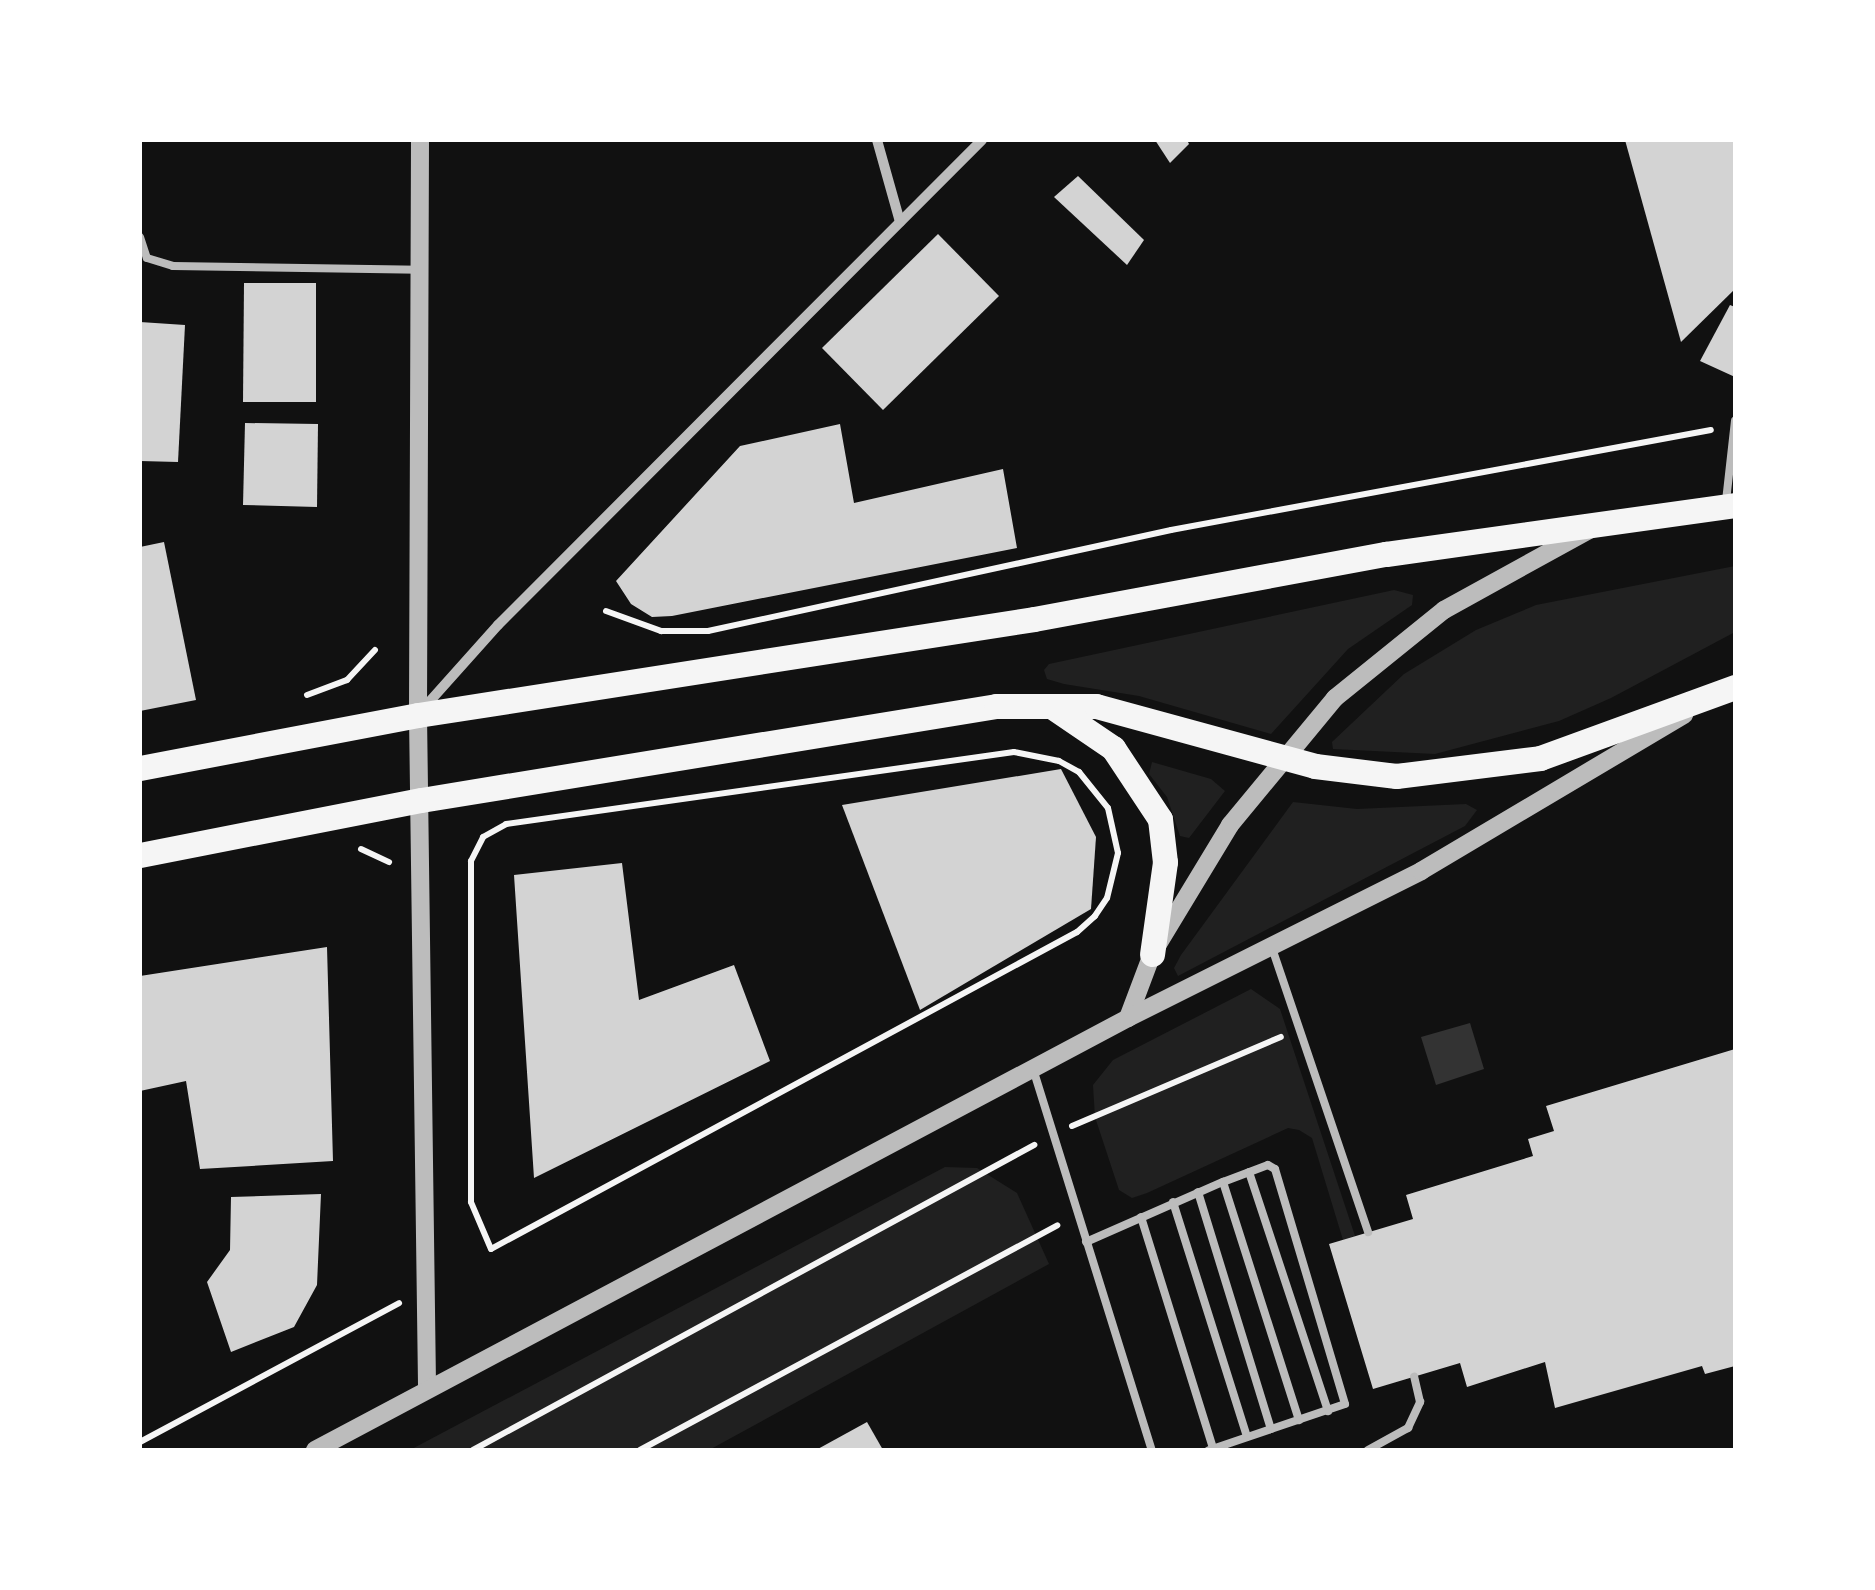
<!DOCTYPE html>
<html>
<head>
<meta charset="utf-8">
<style>
	body { margin:0 }
	#map { position:relative; width:1875px; height:1590px; overflow:hidden; background:#111; font-family:Manrope,sans-serif }
	div>[style] { position:absolute }
	[style*='--x'] { left:calc(var(--x)*1px); top:calc(var(--y)*1px); width:calc(var(--w)*1px); rotate:calc(var(--a)*1deg) }
	.green>* { inset:0; background:#202020 }
	.water>* { inset:0; background:#333 }
	.building>* { inset:0; background:#d3d3d3 }
	.path>* { height:6px; margin:-3px; padding:0 3px; transform-origin:3px; border-radius:3px; background:#f5f5f5 }
	.service>* { height:8px; margin:-4px; padding:0 4px; transform-origin:4px; border-radius:4px; background:#bcbcbc }
	.minor>* { height:10px; margin:-5px; padding:0 5px; transform-origin:5px; border-radius:5px; background:#bcbcbc }
	.tertiary>* { height:18px; margin:-9px; padding:0 9px; transform-origin:9px; border-radius:9px; background:#bcbcbc }
	.primary>* { height:25px; margin:-12.5px; padding:0 12.5px; transform-origin:12.5px; border-radius:12.5px; background:#f5f5f5 }
	span { translate:-50% -50%; white-space:nowrap; text-align:center; line-height:1.15; -webkit-text-stroke:10px #fff; paint-order:stroke }
	.frame { position:absolute; inset:0; border:142px solid #fff; pointer-events:none }
</style>
</head>
<body>
<div id="map">
	<div class="green">
		<i style="clip-path:polygon(1735px 566px,1735px 632px,1611px 698px,1559px 721px,1435px 754px,1333px 749px,1332px 742px,1404px 674px,1476px 630px,1536px 605px)"></i>
		<i style="clip-path:polygon(1394px 590px,1413px 595px,1412px 605px,1348px 649px,1271px 734px,1139px 696px,1064px 684px,1047px 679px,1044px 670px,1049px 664px)"></i>
		<i style="clip-path:polygon(1152px 762px,1211px 779px,1225px 791px,1189px 838px,1180px 836px,1167px 797px,1149px 774px)"></i>
		<i style="clip-path:polygon(1293px 802px,1357px 809px,1466px 804px,1477px 810px,1465px 826px,1178px 976px,1174px 968px,1181px 955px)"></i>
		<i style="clip-path:polygon(1251px 989px,1280px 1009px,1355px 1236px,1343px 1240px,1312px 1138px,1299px 1130px,1288px 1128px,1147px 1193px,1132px 1198px,1119px 1190px,1095px 1117px,1093px 1085px,1113px 1060px)"></i>
		<i style="clip-path:polygon(945px 1167px,977px 1168px,1017px 1193px,1049px 1264px,709px 1450px,410px 1450px)"></i>
	</div>
	<div class="water">
		<i style="clip-path:polygon(1470px 1023px,1484px 1069px,1436px 1085px,1421px 1037px)"></i>
	</div>
	<div class="building">
		<i style="clip-path:polygon(1155px 140px,1187px 140px,1189px 144px,1170px 163px)"></i>
		<i style="clip-path:polygon(1625px 140px,1735px 140px,1735px 289px,1681px 342px)"></i>
		<i style="clip-path:polygon(1078px 176px,1144px 240px,1127px 265px,1054px 197px)"></i>
		<i style="clip-path:polygon(938px 234px,999px 296px,883px 410px,822px 348px)"></i>
		<i style="clip-path:polygon(244px 283px,316px 283px,316px 402px,243px 402px)"></i>
		<i style="clip-path:polygon(1730px 305px,1735px 307px,1735px 377px,1700px 361px)"></i>
		<i style="clip-path:polygon(140px 322px,185px 325px,178px 462px,140px 461px)"></i>
		<i style="clip-path:polygon(245px 423px,318px 424px,317px 507px,243px 505px)"></i>
		<i style="clip-path:polygon(840px 424px,854px 503px,1003px 469px,1017px 548px,672px 616px,652px 617px,631px 604px,616px 581px,740px 446px)"></i>
		<i style="clip-path:polygon(164px 542px,196px 700px,140px 711px,140px 547px)"></i>
		<i style="clip-path:polygon(1061px 769px,1096px 837px,1091px 909px,920px 1010px,842px 805px)"></i>
		<i style="clip-path:polygon(622px 863px,639px 1000px,734px 965px,770px 1061px,534px 1178px,514px 875px)"></i>
		<i style="clip-path:polygon(327px 947px,333px 1161px,200px 1169px,186px 1081px,140px 1091px,140px 976px)"></i>
		<i style="clip-path:polygon(1735px 1049px,1735px 1366px,1705px 1374px,1702px 1366px,1555px 1408px,1545px 1362px,1467px 1387px,1460px 1363px,1373px 1389px,1329px 1244px,1413px 1219px,1406px 1195px,1533px 1156px,1528px 1139px,1554px 1131px,1546px 1106px)"></i>
		<i style="clip-path:polygon(321px 1194px,317px 1285px,294px 1327px,231px 1352px,207px 1282px,230px 1250px,231px 1197px)"></i>
		<i style="clip-path:polygon(867px 1422px,883px 1450px,816px 1450px)"></i>
	</div>
	<div class="path">
		<i style="--x:606;--y:611;--w:59;--a:20"></i>
		<i style="--x:661;--y:631;--w:47;--a:0"></i>
		<i style="--x:708;--y:631;--w:474;--a:-12.3"></i>
		<i style="--x:1171;--y:530;--w:549;--a:-10.49"></i>
		<i style="--x:307;--y:695;--w:43;--a:-20.6"></i>
		<i style="--x:347;--y:680;--w:41;--a:-47"></i>
		<i style="--x:1014;--y:752;--w:46;--a:11.3"></i>
		<i style="--x:1059;--y:761;--w:23;--a:29"></i>
		<i style="--x:1079;--y:772;--w:46;--a:51.1"></i>
		<i style="--x:1108;--y:808;--w:46;--a:77.5"></i>
		<i style="--x:1118;--y:853;--w:46;--a:103.7"></i>
		<i style="--x:1107;--y:898;--w:22;--a:124"></i>
		<i style="--x:1095;--y:916;--w:24;--a:138"></i>
		<i style="--x:1077;--y:932;--w:666;--a:151.59"></i>
		<i style="--x:491;--y:1249;--w:51;--a:-113.1"></i>
		<i style="--x:471;--y:1202;--w:341;--a:-90"></i>
		<i style="--x:471;--y:861;--w:27;--a:-63"></i>
		<i style="--x:483;--y:837;--w:26;--a:-29"></i>
		<i style="--x:506;--y:824;--w:513;--a:-8.07"></i>
		<i style="--x:361;--y:849;--w:31;--a:25"></i>
		<i style="--x:1072;--y:1126;--w:227;--a:-23.1"></i>
		<i style="--x:140;--y:1442;--w:294;--a:-28.2"></i>
		<i style="--x:473;--y:1450;--w:639;--a:-28.53"></i>
		<i style="--x:640;--y:1450;--w:474;--a:-28.3"></i>
	</div>
	<div class="service">
		<i style="--x:140;--y:237;--w:22;--a:72"></i>
		<i style="--x:147;--y:258;--w:27;--a:17"></i>
		<i style="--x:173;--y:266;--w:246;--a:0.9"></i>
		<i style="--x:1726;--y:501;--w:81;--a:-83.6"></i>
		<i style="--x:1272;--y:948;--w:300;--a:71.3"></i>
		<i style="--x:1034;--y:1072;--w:396;--a:72.7"></i>
		<i style="--x:1249;--y:1172;--w:252;--a:71.7"></i>
		<i style="--x:1223;--y:1182;--w:250;--a:72.3"></i>
		<i style="--x:1198;--y:1192;--w:248;--a:72.9"></i>
		<i style="--x:1173;--y:1202;--w:246;--a:72.5"></i>
		<i style="--x:1141;--y:1217;--w:242;--a:72.7"></i>
		<i style="--x:1086;--y:1242;--w:150;--a:-23.7"></i>
		<i style="--x:1223;--y:1182;--w:48;--a:-20.7"></i>
		<i style="--x:1268;--y:1165;--w:8;--a:30"></i>
		<i style="--x:1275;--y:1169;--w:245;--a:73.4"></i>
		<i style="--x:1345;--y:1404;--w:144;--a:161.3"></i>
		<i style="--x:1368;--y:1450;--w:46;--a:-28.8"></i>
		<i style="--x:1408;--y:1428;--w:29;--a:-65"></i>
		<i style="--x:1420;--y:1402;--w:26;--a:-103"></i>
	</div>
	<div class="minor">
		<i style="--x:877;--y:140;--w:85;--a:74.3"></i>
		<i style="--x:422;--y:710;--w:114;--a:-48.2"></i>
		<i style="--x:498;--y:625;--w:685;--a:-45.06"></i>
	</div>
	<div class="tertiary">
		<i style="--x:420;--y:140;--w:575;--a:90.2"></i>
		<i style="--x:418;--y:715;--w:674;--a:89.23"></i>
		<i style="--x:1128;--y:1018;--w:68;--a:-69.4"></i>
		<i style="--x:1152;--y:954;--w:151;--a:-58.8"></i>
		<i style="--x:1230;--y:825;--w:165;--a:-50.4"></i>
		<i style="--x:1335;--y:698;--w:140;--a:-38.9"></i>
		<i style="--x:1444;--y:610;--w:166;--a:-28.9"></i>
		<i style="--x:315;--y:1450;--w:921;--a:-27.98"></i>
		<i style="--x:1128;--y:1018;--w:328;--a:-26.6"></i>
		<i style="--x:1421;--y:871;--w:306;--a:-30.7"></i>
	</div>
	<div class="primary">
		<i style="--x:1051;--y:706;--w:75;--a:34.1"></i>
		<i style="--x:1113;--y:748;--w:85;--a:56.5"></i>
		<i style="--x:1160;--y:819;--w:43;--a:83.4"></i>
		<i style="--x:1165;--y:862;--w:93;--a:98"></i>
		<i style="--x:140;--y:768;--w:283;--a:-10.8"></i>
		<i style="--x:418;--y:715;--w:623;--a:-8.86"></i>
		<i style="--x:1034;--y:619;--w:358;--a:-10.5"></i>
		<i style="--x:1386;--y:554;--w:352;--a:-8"></i>
		<i style="--x:140;--y:855;--w:286;--a:-11.1"></i>
		<i style="--x:421;--y:800;--w:583;--a:-9.28"></i>
		<i style="--x:996;--y:706;--w:100;--a:0"></i>
		<i style="--x:1096;--y:706;--w:227;--a:15.3"></i>
		<i style="--x:1315;--y:766;--w:82;--a:7"></i>
		<i style="--x:1396;--y:776;--w:145;--a:-7.1"></i>
		<i style="--x:1540;--y:758;--w:208;--a:-20"></i>
	</div>
	<div class="frame"></div>
</div>
</body>
</html>
